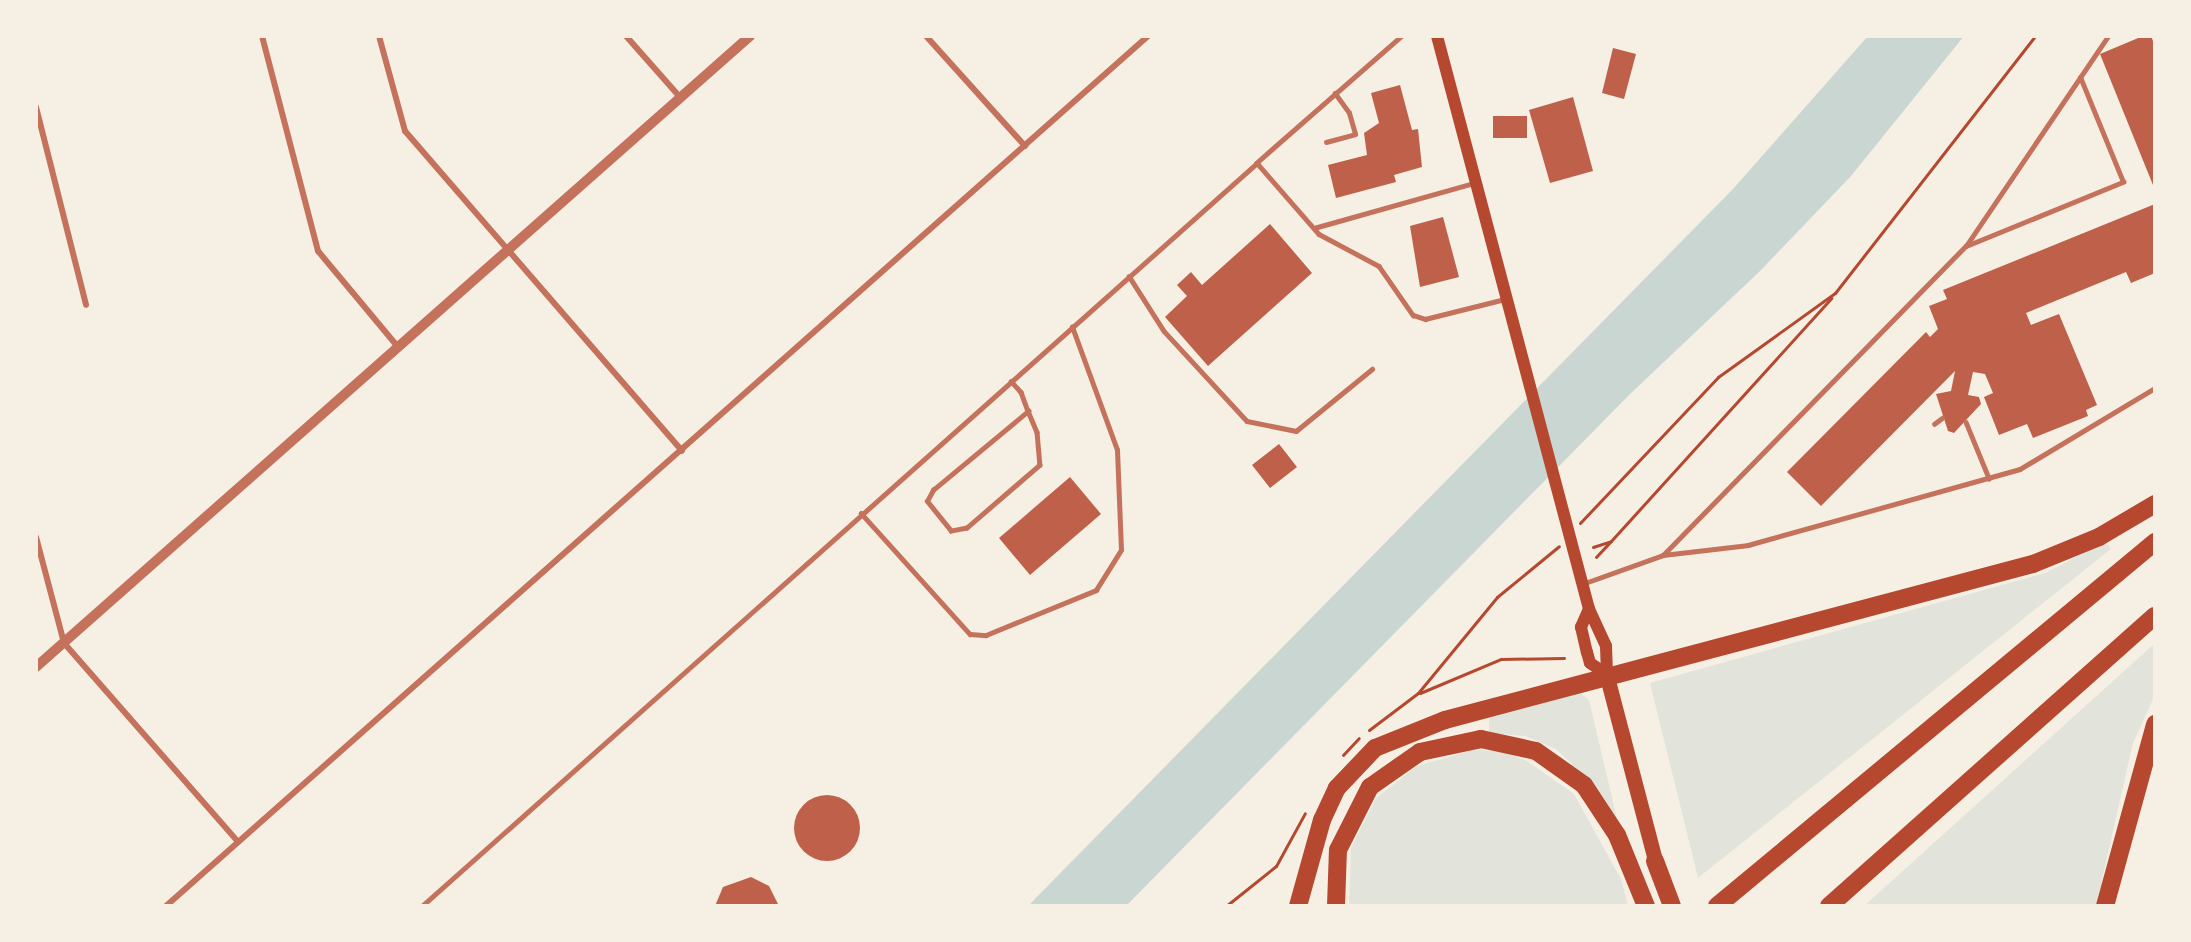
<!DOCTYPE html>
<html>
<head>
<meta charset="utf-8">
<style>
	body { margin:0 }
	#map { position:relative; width:2191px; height:942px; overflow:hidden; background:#f6efe4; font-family:Rubik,sans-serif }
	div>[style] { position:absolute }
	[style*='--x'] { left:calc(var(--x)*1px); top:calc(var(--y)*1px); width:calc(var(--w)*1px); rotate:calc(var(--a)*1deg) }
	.green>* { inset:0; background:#e2e4dc }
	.water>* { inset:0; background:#c9d6d2 }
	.building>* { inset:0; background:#bf614a }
	.round { border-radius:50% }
	.path>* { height:3px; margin:-1.5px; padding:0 1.5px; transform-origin:1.5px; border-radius:1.5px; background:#b5482f }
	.service>* { height:4.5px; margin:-2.25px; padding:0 2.25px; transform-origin:2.25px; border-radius:2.25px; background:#c5725c }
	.minor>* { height:6px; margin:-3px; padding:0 3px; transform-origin:3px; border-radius:3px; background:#c5725c }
	.tertiary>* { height:10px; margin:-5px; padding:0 5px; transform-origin:5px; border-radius:5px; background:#c5725c }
	.secondary>* { height:12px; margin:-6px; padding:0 6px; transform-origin:6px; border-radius:6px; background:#b5482f }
	.primary>* { height:15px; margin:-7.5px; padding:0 7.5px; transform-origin:7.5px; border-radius:7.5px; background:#b5482f }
	.motorway>* { height:18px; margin:-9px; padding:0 9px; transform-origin:9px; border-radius:9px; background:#b5482f }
	span { translate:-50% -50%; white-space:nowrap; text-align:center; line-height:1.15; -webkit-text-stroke:4.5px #f6efe4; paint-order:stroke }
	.frame { position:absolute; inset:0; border:38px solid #f6efe4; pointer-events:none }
</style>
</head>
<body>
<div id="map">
	<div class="green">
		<i style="clip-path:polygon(2106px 542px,2111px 549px,1698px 878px,1650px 683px,2045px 573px)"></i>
		<i style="clip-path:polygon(2155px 643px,2155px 695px,2133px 743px,2096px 906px,1864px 906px)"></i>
		<i style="clip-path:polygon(1580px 693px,1589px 700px,1617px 819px,1597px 788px,1556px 749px,1525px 736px,1489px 733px,1489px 718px)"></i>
		<i style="clip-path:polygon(1473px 750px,1501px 751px,1527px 761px,1574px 794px,1621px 879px,1628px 906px,1349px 906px,1351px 848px,1376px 798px,1417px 766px)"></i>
	</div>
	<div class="water">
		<i style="clip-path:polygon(1868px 36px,1964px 36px,1851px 176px,1760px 271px,1629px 395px,1126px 906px,1028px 906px,1733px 189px)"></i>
	</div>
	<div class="building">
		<i style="clip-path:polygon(2143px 36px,2151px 36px,2155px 46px,2155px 190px,2100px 54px)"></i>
		<i style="clip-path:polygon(1613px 48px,1636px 54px,1624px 99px,1602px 93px)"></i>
		<i style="clip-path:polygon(1400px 85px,1412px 130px,1418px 129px,1422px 167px,1394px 175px,1396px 182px,1336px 198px,1328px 165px,1367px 155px,1364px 133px,1379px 123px,1371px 93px)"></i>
		<i style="clip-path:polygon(1573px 97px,1593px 171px,1550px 183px,1529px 110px)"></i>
		<i style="clip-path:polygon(1493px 116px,1527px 116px,1527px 138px,1493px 138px)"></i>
		<i style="clip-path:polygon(2155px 204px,2155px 273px,2131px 283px,2126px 272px,2026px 313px,2031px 325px,2059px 314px,2097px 405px,2086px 410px,2088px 416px,2033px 438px,2027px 424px,1999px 435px,1984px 397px,1993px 393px,1985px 374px,1973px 372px,1968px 395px,1979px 397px,1981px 404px,1954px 433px,1948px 431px,1936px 394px,1951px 391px,1955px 371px,1821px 506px,1787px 472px,1926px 332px,1930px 337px,1938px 329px,1929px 306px,1947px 299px,1943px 290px)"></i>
		<i style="clip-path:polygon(1443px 217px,1459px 277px,1420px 287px,1410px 226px)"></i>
		<i style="clip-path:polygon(1270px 224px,1312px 273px,1208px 366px,1165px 317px,1187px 296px,1177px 285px,1191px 272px,1202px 285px)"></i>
		<i style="clip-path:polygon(1279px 444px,1297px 467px,1270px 488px,1252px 465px)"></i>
		<i style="clip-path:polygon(1070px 477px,1101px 514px,1030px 575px,999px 538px)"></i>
		<i class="round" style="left:794px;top:795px;width:66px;height:66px"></i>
		<i style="clip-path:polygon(751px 877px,769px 886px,779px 906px,715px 906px,723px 887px)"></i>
	</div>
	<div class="path">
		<i style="--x:1580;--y:523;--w:201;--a:-46.6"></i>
		<i style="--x:1718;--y:377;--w:144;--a:-35.7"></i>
		<i style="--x:1835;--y:293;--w:326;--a:-52.1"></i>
		<i style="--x:1593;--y:547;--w:19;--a:-18"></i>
		<i style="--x:1611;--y:541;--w:328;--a:-47.8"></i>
		<i style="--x:1596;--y:557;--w:21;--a:-47"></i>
		<i style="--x:1420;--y:693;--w:88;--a:-22.8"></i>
		<i style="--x:1501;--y:659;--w:63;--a:-0.9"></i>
		<i style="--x:1369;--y:730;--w:61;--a:-37.1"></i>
		<i style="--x:1418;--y:693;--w:124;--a:-50.5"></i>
		<i style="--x:1497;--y:597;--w:80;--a:-39.4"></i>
		<i style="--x:1343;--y:755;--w:23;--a:-47"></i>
		<i style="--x:1226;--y:906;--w:64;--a:-38.7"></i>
		<i style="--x:1276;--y:866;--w:60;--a:-61.3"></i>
	</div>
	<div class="service">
		<i style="--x:1402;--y:36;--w:193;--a:138.8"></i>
		<i style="--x:1257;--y:163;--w:94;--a:48.9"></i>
		<i style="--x:1319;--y:234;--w:68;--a:28.1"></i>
		<i style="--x:1379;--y:266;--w:60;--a:55.2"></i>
		<i style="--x:1413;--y:315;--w:13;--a:18"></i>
		<i style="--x:1425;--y:319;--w:82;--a:-14"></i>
		<i style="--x:1326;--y:142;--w:30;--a:-15"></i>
		<i style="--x:1355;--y:134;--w:22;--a:-106"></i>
		<i style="--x:1349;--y:113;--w:24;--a:-126"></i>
		<i style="--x:1314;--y:228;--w:166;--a:-15.7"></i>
		<i style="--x:1966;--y:246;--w:170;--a:-22.2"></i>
		<i style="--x:2123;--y:182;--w:113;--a:-112.3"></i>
		<i style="--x:1129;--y:276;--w:65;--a:57.5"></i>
		<i style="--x:1164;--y:331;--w:122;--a:47.3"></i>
		<i style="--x:1247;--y:421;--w:50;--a:11.5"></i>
		<i style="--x:1296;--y:431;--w:98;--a:-39.2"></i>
		<i style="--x:1011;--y:381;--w:15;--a:48"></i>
		<i style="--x:1021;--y:392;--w:20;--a:70"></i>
		<i style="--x:1028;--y:411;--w:23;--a:67"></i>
		<i style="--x:1037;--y:432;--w:33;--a:85"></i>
		<i style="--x:1040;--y:465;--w:96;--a:139.2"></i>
		<i style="--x:967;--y:528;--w:16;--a:169"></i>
		<i style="--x:951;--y:531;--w:38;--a:-129"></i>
		<i style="--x:927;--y:501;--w:13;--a:-61"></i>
		<i style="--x:933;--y:490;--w:124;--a:-39.7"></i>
		<i style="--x:1966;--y:422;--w:61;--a:67.7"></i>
		<i style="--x:1934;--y:424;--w:10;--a:-37"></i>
		<i style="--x:861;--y:513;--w:163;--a:48"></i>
		<i style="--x:970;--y:634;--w:16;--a:4"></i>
		<i style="--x:986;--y:635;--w:119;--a:-22.2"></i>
		<i style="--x:1096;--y:590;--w:47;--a:-58"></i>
		<i style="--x:1121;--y:550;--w:100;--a:-92.3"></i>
		<i style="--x:1117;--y:450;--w:131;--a:-110.1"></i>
		<i style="--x:1663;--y:555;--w:433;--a:-45.6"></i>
		<i style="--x:1966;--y:246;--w:254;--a:-55.9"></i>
		<i style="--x:1585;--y:583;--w:83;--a:-19.7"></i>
		<i style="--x:1663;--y:555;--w:86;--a:-6.7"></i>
		<i style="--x:1748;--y:545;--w:282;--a:-15.6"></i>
		<i style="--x:2020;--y:469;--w:157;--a:-31"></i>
		<i style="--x:422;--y:906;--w:1118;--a:-41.66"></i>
	</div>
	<div class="minor">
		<i style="--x:262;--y:36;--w:222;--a:75.4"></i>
		<i style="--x:318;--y:251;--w:125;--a:50.2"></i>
		<i style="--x:379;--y:36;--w:98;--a:74.7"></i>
		<i style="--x:405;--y:131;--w:423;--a:49.1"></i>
		<i style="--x:626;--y:36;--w:81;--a:48.5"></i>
		<i style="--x:926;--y:36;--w:148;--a:48"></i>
		<i style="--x:36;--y:107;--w:204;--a:75.8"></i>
		<i style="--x:36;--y:537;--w:110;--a:75.2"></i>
		<i style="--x:64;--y:643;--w:264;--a:48.8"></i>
		<i style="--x:166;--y:906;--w:1312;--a:-41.54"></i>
	</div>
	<div class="tertiary">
		<i style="--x:36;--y:667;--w:953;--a:-41.47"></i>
	</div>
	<div class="secondary">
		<i style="--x:1437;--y:36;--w:593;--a:75.14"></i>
		<i style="--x:1589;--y:609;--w:41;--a:65.3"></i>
		<i style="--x:1606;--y:646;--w:31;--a:88"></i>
		<i style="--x:1589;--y:609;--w:20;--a:114"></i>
		<i style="--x:1581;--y:627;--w:26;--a:77"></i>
		<i style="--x:1587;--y:652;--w:11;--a:75"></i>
		<i style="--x:1590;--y:663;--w:18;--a:34"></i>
	</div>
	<div class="primary">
		<i style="--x:1607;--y:677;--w:201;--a:75.3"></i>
	</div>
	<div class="motorway">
		<i style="--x:1655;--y:861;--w:48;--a:69.3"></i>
		<i style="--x:1298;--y:906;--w:89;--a:-74.4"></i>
		<i style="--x:1322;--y:820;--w:35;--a:-65"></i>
		<i style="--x:1337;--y:788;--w:55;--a:-46.5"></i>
		<i style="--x:1375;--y:748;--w:75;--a:-21.8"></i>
		<i style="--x:1445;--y:720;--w:608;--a:-14.86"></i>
		<i style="--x:2033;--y:564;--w:71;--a:-22.2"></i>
		<i style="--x:2099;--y:537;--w:65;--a:-30.5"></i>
		<i style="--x:1336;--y:906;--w:56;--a:-88"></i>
		<i style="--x:1338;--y:850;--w:71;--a:-63.1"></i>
		<i style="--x:1370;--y:787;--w:61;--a:-35"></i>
		<i style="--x:1420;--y:752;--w:62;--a:-12"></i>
		<i style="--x:1481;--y:739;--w:56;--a:12.3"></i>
		<i style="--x:1536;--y:751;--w:59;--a:35.3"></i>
		<i style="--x:1584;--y:785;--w:60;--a:56.6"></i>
		<i style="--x:1617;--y:835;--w:77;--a:67.8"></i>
		<i style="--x:1717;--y:906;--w:570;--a:-39.73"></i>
		<i style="--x:1829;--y:906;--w:436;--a:-41.7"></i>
		<i style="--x:2105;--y:906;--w:189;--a:-74.6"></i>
	</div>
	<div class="frame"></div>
</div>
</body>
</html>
